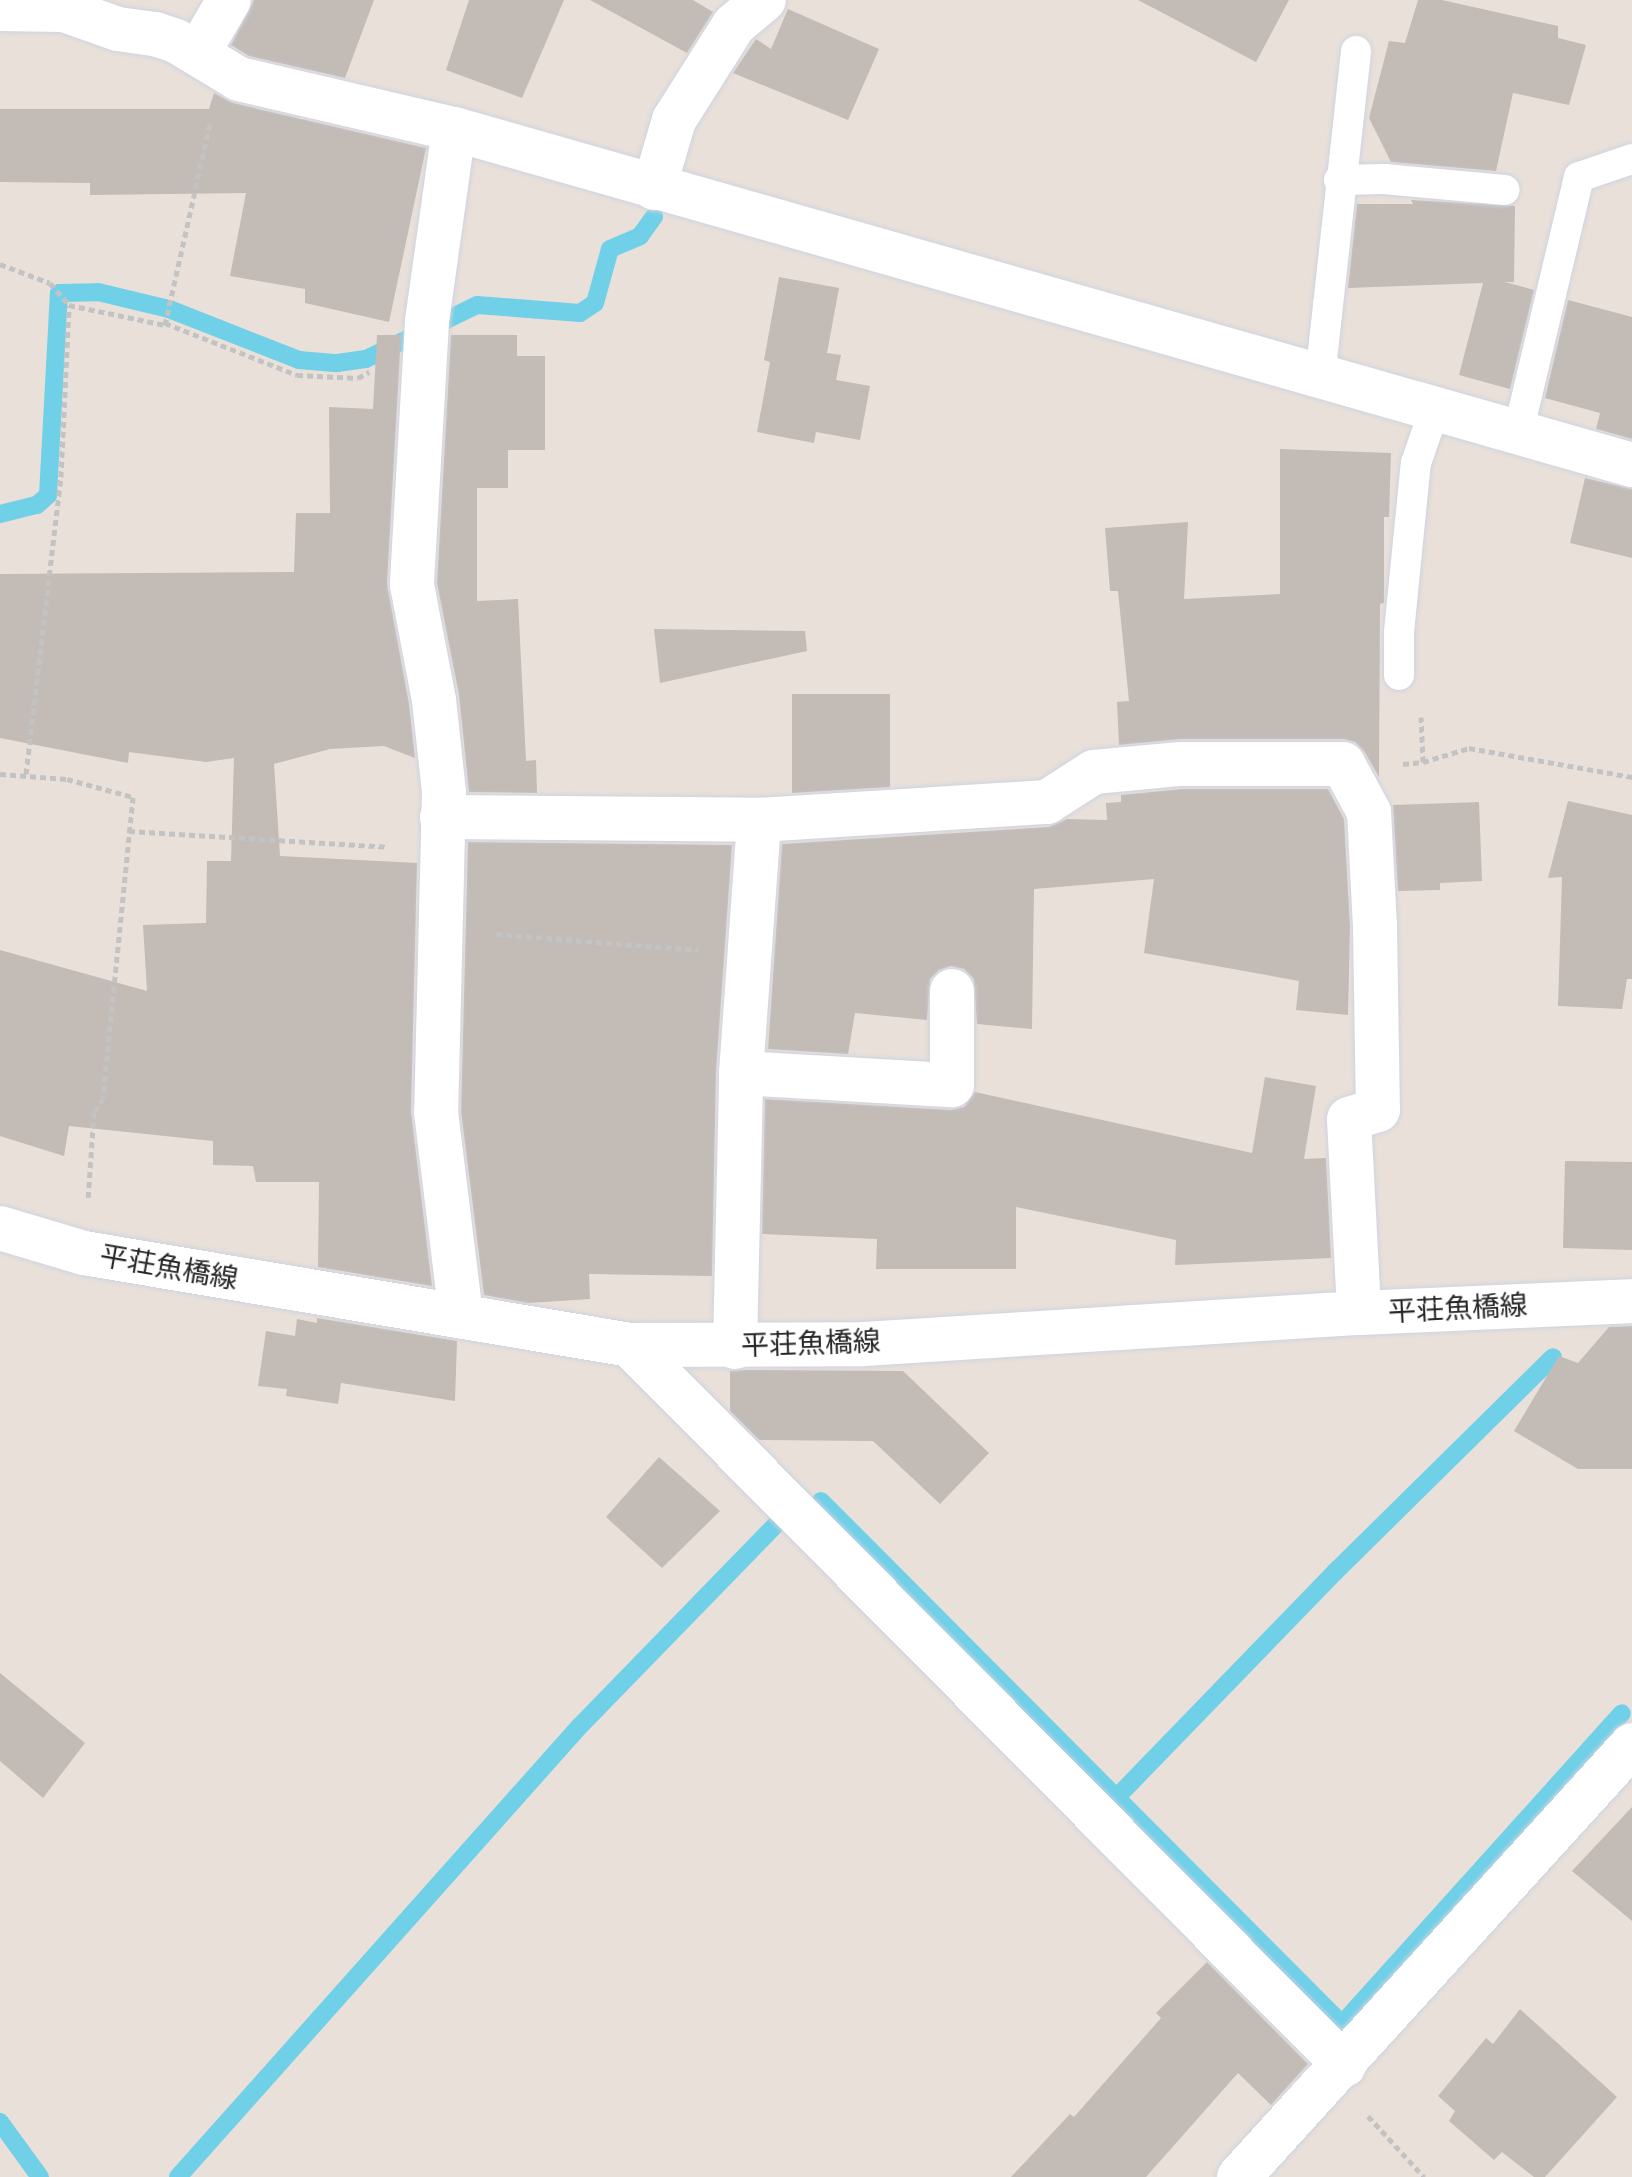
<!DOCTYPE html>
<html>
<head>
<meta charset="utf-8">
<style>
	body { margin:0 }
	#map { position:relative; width:1632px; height:2177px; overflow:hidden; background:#e9e1d9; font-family:Helvetica,"Noto Sans JP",sans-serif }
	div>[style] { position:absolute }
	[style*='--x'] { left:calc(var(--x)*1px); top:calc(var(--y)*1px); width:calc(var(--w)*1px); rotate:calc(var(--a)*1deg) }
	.stream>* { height:18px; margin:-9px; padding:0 9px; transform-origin:9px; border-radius:9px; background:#70d0e8 }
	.building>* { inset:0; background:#c2bbb6 }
	.path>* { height:5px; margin-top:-2.5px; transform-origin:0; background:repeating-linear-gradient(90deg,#c3c3c3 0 6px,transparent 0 10px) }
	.roads { filter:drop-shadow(0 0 2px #cfd3e0) drop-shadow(0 0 2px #cfd3e0) }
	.service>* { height:30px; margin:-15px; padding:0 15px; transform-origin:15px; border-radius:15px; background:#fff }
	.minor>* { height:44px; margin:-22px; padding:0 22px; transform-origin:22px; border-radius:22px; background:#fff }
	.secondary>* { height:44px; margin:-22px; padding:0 22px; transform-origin:22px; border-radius:22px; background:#fff }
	span { translate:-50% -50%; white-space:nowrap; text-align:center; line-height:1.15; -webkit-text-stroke:8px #fff; paint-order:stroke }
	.street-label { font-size:28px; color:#272727 }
</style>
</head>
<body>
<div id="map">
	<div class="stream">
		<i style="--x:0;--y:514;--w:38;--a:-14"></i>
		<i style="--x:37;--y:505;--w:15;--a:-42"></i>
		<i style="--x:48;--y:495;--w:202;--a:-86.9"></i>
		<i style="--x:59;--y:293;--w:39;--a:-1"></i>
		<i style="--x:98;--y:292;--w:73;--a:13.5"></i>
		<i style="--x:169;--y:309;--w:140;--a:21.4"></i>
		<i style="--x:299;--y:360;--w:38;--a:5"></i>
		<i style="--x:337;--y:363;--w:29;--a:-8"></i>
		<i style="--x:366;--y:359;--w:123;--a:-25.9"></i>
		<i style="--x:477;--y:305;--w:103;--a:4.4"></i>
		<i style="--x:580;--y:313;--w:18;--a:-34"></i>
		<i style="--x:595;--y:303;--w:56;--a:-74.5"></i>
		<i style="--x:610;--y:249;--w:33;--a:-23"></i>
		<i style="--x:640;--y:236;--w:24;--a:-54"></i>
		<i style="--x:821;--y:1501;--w:738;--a:45.11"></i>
		<i style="--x:1342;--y:2024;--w:418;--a:-48"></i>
		<i style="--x:1116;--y:1798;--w:315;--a:-45.9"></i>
		<i style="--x:1335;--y:1572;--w:306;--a:-44.6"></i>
		<i style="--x:0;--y:2122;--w:68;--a:54"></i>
		<i style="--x:178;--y:2177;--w:603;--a:-48.3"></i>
		<i style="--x:579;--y:1727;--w:287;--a:-45.8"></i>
	</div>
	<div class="building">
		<i style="clip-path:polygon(254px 0,374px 0,345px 78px,249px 56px,231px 45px)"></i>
		<i style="clip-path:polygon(469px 0,564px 0,522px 98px,446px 70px)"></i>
		<i style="clip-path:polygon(590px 0,693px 0,713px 12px,687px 53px)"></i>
		<i style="clip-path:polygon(1138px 0,1289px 0,1256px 62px)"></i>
		<i style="clip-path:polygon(1418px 0,1442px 0,1558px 26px,1558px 38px,1586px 45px,1569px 105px,1513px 93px,1496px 171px,1391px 162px,1369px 118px,1389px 41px,1405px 43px)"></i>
		<i style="clip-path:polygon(788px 9px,879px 49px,848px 120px,733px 73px,756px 39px,771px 49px)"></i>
		<i style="clip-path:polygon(214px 93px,233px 103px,426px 148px,389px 322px,305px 303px,305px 289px,230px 276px,246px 193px,90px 195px,90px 183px,0 182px,0 109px,209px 109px)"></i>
		<i style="clip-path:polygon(1411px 200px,1515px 206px,1514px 282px,1505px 282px,1534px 290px,1510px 389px,1459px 375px,1483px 283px,1348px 288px,1357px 204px,1413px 204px)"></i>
		<i style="clip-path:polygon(779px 277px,839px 288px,827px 353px,841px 355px,836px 380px,870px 386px,860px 440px,816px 432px,814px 443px,757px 432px,770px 362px,764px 360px)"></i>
		<i style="clip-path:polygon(1568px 300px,1632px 317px,1632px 439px,1596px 429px,1600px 413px,1545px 398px)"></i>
		<i style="clip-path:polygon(377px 335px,401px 335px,387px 584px,409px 704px,415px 758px,384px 746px,330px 749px,274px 764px,280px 856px,417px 863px,411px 1111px,432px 1286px,318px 1267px,319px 1182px,256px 1182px,253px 1166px,213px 1165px,213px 1141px,69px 1126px,64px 1156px,0 1136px,0 950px,147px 991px,143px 925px,206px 923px,207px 861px,231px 861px,234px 758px,206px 762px,129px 752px,128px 763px,0 738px,0 574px,294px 572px,296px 513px,330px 513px,329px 407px,373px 409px)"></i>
		<i style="clip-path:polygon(451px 335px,517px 335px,517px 356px,545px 356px,545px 450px,508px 450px,508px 488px,477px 488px,477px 601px,518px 599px,526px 761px,536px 760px,537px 793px,469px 792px,459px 695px,437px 583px)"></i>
		<i style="clip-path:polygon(1280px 449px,1391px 453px,1389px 517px,1384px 517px,1384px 603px,1380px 604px,1379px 777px,1364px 751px,1355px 742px,1343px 739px,1181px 739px,1119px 745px,1117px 702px,1129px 701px,1118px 591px,1110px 591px,1105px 528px,1188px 522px,1184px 599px,1280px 594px)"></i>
		<i style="clip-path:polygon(1585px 478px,1632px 489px,1632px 558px,1570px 543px)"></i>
		<i style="clip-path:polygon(654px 629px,805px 631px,807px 651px,660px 683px)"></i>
		<i style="clip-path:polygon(792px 694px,890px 694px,890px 787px,792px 793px)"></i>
		<i style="clip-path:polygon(1182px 789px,1328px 789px,1344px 819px,1350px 926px,1348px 1015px,1296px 1010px,1299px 981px,1144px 953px,1154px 879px,1034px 889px,1032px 1029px,977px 1024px,974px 979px,964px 969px,951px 966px,939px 970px,930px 979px,927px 1020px,855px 1013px,848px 1054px,768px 1049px,782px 844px,1049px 827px,1067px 819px,1107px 820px,1106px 803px,1121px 802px,1121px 795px)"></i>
		<i style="clip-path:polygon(1568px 801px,1632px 815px,1632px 979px,1627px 979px,1622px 1009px,1558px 1006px,1562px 877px,1548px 878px)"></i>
		<i style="clip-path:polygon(1479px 802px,1482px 881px,1440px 883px,1440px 890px,1398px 891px,1393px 805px)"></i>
		<i style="clip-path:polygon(468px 842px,732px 845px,716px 1072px,712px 1276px,589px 1274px,590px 1299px,528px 1303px,484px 1295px,461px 1111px)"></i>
		<i style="clip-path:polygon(1265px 1077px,1316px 1086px,1304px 1159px,1326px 1158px,1331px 1258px,1175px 1265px,1176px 1240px,1016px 1207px,1016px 1269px,876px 1269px,877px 1239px,762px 1234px,765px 1099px,951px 1110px,964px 1107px,975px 1092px,1252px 1153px)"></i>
		<i style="clip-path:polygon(1565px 1161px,1632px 1162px,1632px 1250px,1563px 1248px)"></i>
		<i style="clip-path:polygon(317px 1318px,457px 1341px,455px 1401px,341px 1383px,338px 1404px,286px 1396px,287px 1389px,258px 1386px,266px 1331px,295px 1336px,297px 1319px,317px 1323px)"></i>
		<i style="clip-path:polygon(1632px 1326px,1632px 1469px,1578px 1469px,1514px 1431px,1559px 1356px,1578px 1363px,1609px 1327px)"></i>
		<i style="clip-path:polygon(745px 1370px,903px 1371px,989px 1453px,940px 1504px,873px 1441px,759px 1440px,730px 1411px,730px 1371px)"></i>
		<i style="clip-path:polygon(659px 1457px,720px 1511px,662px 1568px,606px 1517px)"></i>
		<i style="clip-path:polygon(0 1673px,85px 1743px,43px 1798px,0 1761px)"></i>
		<i style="clip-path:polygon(1632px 1807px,1632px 1921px,1572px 1871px)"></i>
		<i style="clip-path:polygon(1207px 1962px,1308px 2064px,1271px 2105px,1238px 2073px,1146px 2177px,1011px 2177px,1070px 2114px,1074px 2117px,1161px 2018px,1156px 2013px)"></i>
		<i style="clip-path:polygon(1520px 2009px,1617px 2097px,1545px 2177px,1534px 2177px,1502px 2152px,1494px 2160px,1449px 2121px,1455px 2111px,1438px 2096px,1486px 2038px,1493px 2044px)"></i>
	</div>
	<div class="path">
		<i style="--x:0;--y:264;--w:53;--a:20.8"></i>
		<i style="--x:50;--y:283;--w:29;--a:49"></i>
		<i style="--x:69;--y:305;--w:98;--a:11.8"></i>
		<i style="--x:165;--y:325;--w:206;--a:-77.4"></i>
		<i style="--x:165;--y:323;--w:142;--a:21.5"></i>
		<i style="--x:297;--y:375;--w:61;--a:2.8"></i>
		<i style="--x:358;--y:378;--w:13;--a:-29"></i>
		<i style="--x:1423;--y:762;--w:48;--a:-16.9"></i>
		<i style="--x:1469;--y:748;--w:166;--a:10.1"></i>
		<i style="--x:1403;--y:764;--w:20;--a:-6"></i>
		<i style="--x:1423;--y:762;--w:45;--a:-92.5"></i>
		<i style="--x:0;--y:774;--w:67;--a:4.3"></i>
		<i style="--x:67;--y:779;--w:68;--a:15.3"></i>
		<i style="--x:133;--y:797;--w:302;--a:95.7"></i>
		<i style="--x:103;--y:1098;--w:17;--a:123"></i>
		<i style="--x:94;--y:1112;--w:87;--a:93.9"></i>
		<i style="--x:26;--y:774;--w:299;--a:-83.3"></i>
		<i style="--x:61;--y:477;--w:172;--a:-87.3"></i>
		<i style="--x:129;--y:831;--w:259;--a:3.5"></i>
		<i style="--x:496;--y:934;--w:203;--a:4.5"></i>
		<i style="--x:1368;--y:2116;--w:83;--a:47.4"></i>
	</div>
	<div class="roads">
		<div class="service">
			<i style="--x:1339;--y:180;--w:45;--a:-1.3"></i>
			<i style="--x:1384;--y:179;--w:121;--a:5.2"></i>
			<i style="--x:1320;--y:378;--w:329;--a:-83.7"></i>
			<i style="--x:1518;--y:433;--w:263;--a:-76.6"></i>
			<i style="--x:1579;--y:177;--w:56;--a:-18.8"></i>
			<i style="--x:1399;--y:675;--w:43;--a:-90"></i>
			<i style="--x:1399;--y:632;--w:170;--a:-84.3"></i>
			<i style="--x:1416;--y:463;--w:55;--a:-70.9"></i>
		</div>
		<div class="minor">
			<i style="--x:0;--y:9;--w:64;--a:0.9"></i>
			<i style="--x:64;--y:10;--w:57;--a:19.4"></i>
			<i style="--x:118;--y:29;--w:37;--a:8"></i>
			<i style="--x:155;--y:34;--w:22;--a:18"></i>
			<i style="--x:176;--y:41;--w:74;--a:31.1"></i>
			<i style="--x:239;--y:79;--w:221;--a:13.1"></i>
			<i style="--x:454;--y:129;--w:1225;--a:15.92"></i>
			<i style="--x:198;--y:53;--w:61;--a:-59.7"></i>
			<i style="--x:454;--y:129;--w:195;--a:98"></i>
			<i style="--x:427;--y:322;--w:263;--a:93.3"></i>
			<i style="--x:412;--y:585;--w:117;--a:79.2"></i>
			<i style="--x:434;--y:700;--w:93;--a:83.8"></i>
			<i style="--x:444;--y:792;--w:320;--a:91.4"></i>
			<i style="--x:436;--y:1112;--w:206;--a:83"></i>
			<i style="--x:654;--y:188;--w:71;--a:-73.6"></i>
			<i style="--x:674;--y:120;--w:112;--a:-57.7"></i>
			<i style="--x:734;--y:25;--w:39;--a:-40"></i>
			<i style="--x:442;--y:817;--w:317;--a:0.5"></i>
			<i style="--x:759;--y:820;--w:289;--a:-3.6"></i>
			<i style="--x:1047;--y:802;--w:56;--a:-32.6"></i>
			<i style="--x:1094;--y:772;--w:87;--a:-5.3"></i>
			<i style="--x:1181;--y:764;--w:162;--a:0"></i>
			<i style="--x:1343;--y:764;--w:55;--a:61.6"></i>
			<i style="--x:1369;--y:812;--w:113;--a:87"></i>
			<i style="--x:1375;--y:925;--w:185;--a:89.1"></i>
			<i style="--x:1378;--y:1110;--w:30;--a:163"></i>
			<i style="--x:1349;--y:1119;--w:194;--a:87"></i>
			<i style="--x:741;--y:1073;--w:211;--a:3.3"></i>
			<i style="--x:952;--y:1085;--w:94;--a:-90"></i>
			<i style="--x:630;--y:1345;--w:1014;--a:45.24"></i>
			<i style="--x:735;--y:1347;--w:274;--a:-88.7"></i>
			<i style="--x:741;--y:1073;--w:254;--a:-85.9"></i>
			<i style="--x:1239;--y:2177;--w:584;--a:-47.71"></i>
		</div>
		<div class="secondary">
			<i style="--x:0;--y:1228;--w:88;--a:16.6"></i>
			<i style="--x:84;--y:1253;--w:554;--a:9.56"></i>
			<i style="--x:630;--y:1345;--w:234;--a:-0.2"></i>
			<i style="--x:864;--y:1344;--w:496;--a:-3.6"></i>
			<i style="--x:1359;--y:1313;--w:273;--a:-2.5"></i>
		</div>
	</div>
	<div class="street-label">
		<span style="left:169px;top:1268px;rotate:10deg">平荘魚橋線</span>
		<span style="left:1458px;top:1309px;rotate:-3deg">平荘魚橋線</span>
		<span style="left:811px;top:1344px;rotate:-2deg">平荘魚橋線</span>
	</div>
</div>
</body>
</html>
